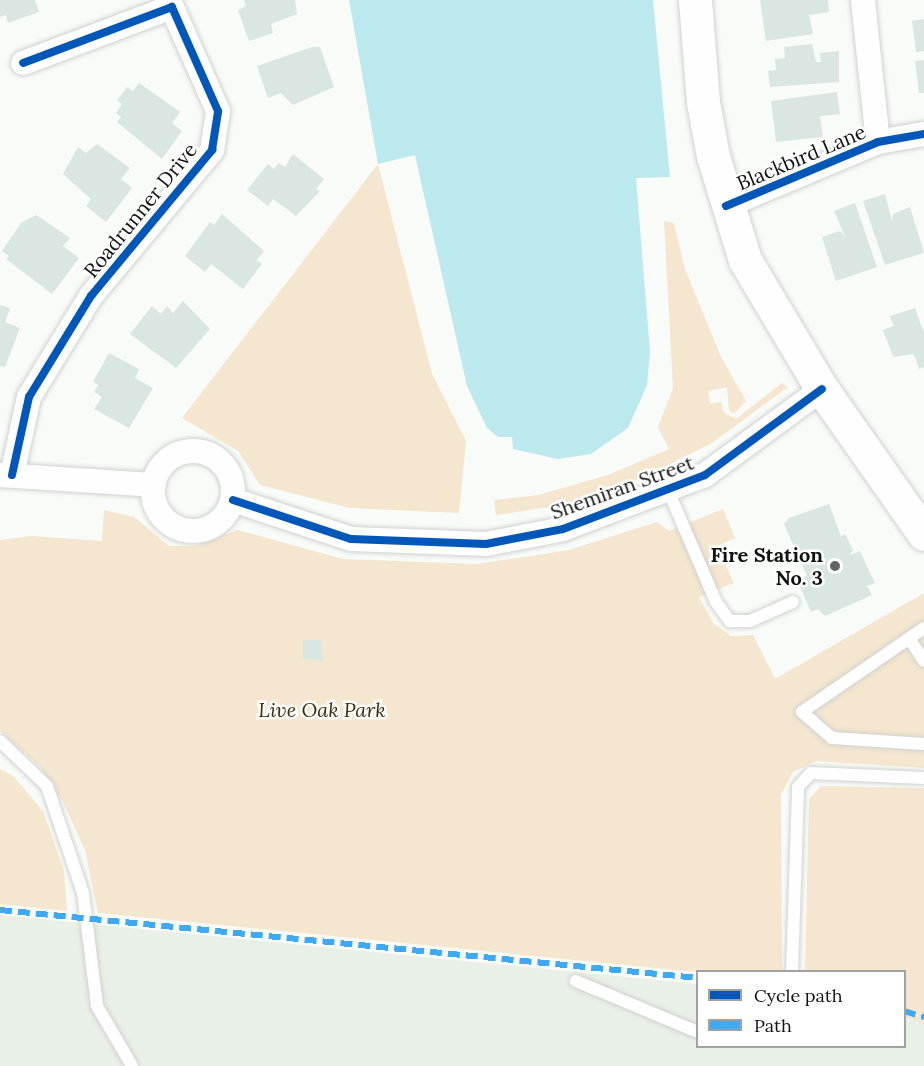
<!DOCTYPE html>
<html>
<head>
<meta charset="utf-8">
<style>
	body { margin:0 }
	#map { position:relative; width:924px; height:1066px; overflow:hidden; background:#f8fbf7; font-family:Lora,serif }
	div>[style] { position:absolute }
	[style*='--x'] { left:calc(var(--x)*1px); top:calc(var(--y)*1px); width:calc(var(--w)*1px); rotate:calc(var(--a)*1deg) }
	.built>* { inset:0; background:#e9f0e7 }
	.green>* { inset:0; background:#f4e6cf }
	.water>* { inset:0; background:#bce9ed }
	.building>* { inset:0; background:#dae6e1 }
	.roads { filter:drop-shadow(0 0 2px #d0d2cf) drop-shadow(0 0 2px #d0d2cf) }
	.service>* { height:12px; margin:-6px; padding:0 6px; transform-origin:6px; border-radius:6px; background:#fefefe }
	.minor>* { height:24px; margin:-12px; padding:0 12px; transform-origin:12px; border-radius:12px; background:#fefefe }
	.minor>.ring { margin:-12px; padding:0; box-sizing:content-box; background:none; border:24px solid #fefefe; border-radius:50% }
	.secondary>* { height:33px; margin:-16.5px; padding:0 16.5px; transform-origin:16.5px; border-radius:16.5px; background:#fefefe }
	.quiet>* { height:6px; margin-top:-3px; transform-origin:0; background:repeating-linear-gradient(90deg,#3fa9f5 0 12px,transparent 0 18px) }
	.cycleway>* { height:8px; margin:-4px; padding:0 4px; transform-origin:4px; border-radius:4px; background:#0057b8 }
	.dots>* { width:16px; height:16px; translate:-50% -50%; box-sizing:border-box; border:3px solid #fff; border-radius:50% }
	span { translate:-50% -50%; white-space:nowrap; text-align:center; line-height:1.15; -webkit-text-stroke:5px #fff; paint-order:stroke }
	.street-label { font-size:20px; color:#111311 }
	.poi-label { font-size:20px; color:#111311; font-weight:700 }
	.right { translate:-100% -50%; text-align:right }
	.park-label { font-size:20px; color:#412c0a; font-style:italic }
	.legend { position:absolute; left:696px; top:970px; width:210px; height:78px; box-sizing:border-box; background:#fff; border:2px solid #a0a1a0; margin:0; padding:8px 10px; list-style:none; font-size:18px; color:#111311 }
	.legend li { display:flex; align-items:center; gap:12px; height:30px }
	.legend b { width:30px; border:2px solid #a0a1a0 }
</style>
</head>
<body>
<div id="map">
	<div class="built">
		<i style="clip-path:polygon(0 915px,697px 984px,698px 1046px,904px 1046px,905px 1017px,924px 1024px,924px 1066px,0 1066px)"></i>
	</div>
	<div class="green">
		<i style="clip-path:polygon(378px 164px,432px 374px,466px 441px,459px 513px,350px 508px,260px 485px,238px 451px,182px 418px)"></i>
		<i style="clip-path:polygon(664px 221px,674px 223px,685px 269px,721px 357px,746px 401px,734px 414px,729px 410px,727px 387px,708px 391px,710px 404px,721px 402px,724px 413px,736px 419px,782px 383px,788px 387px,712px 443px,642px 478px,563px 505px,496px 515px,494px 500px,538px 495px,608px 475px,669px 449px,658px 427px,673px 388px)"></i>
		<i style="clip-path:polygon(723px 509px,735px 538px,717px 546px,734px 583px,699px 597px,713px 623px,731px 636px,753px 635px,775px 679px,924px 593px,924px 768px,816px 761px,793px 772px,781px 794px,782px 971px,697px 972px,98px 913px,85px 850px,62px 800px,40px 767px,0 731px,0 540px,31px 536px,102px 541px,104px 510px,134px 517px,169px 546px,194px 546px,238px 530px,343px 559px,478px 564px,569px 550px,657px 522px,669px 531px)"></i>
		<i style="clip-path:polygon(0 769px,13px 776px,43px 811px,64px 871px,67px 911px,0 904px)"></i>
		<i style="clip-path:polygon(821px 786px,924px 788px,924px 1024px,905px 1017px,904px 972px,805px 971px,809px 799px)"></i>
	</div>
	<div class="water">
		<i style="clip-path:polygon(349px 0,653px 0,670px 177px,636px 178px,650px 352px,647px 385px,628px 428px,591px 454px,558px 459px,513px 449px,512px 437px,498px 437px,487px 428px,467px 386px,415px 155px,378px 164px)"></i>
	</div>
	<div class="building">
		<i style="clip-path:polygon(0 0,35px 0,39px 12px,8px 23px,6px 15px,0 17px)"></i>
		<i style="clip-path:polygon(244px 0,295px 0,297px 14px,271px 24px,273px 33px,249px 41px,238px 10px,246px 6px)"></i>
		<i style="clip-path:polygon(760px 0,828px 0,829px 12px,809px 15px,813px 34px,766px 41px)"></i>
		<i style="clip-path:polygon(924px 19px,924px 51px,916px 52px,912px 21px)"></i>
		<i style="clip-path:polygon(812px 44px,816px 62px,821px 62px,820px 53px,839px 51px,839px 82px,770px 87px,768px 71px,776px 70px,775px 59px,785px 58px,784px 47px)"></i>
		<i style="clip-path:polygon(312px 47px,320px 47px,334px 87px,293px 105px,281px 93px,268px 98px,257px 66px)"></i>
		<i style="clip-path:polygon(924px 60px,924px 93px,919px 93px,915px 61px)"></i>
		<i style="clip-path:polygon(139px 83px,180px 112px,172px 123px,182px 131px,162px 159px,117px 122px,121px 117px,116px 113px,122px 104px,117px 100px,127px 87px,133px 91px)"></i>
		<i style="clip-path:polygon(837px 92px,840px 114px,820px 116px,823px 137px,776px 142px,771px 101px)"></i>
		<i style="clip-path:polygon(97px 144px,130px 168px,121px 179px,132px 188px,106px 222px,86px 206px,91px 199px,63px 174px,78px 147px,86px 153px)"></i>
		<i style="clip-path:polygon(293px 154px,324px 179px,316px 189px,320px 191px,296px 216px,273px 199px,268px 206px,247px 190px,268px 164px,274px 169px,279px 163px,285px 167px)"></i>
		<i style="clip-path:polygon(885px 194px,892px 221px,893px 214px,910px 207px,924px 253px,885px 265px,863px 201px)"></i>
		<i style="clip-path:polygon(855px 203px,877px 267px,836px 281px,822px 237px,840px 231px,845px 236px,834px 211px)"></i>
		<i style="clip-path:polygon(222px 214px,264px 251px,257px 260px,262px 264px,243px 289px,211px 264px,205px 272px,185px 256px,210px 222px,214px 225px)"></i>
		<i style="clip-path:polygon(36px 215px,70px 238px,63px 246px,79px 258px,52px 294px,6px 259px,9px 256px,2px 251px,21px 223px)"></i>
		<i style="clip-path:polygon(183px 301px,210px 329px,176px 368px,130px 334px,152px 306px,161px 314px,167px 306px,173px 313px)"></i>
		<i style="clip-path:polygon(0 305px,10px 308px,5px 322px,20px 328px,5px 367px,0 366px)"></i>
		<i style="clip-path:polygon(915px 308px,924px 333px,924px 367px,919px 369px,914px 354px,893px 357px,883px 330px,894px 326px,890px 316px)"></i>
		<i style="clip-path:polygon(109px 353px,139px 369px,135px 378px,153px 388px,129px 428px,94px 409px,102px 397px,94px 392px,98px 385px,93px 382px)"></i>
		<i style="clip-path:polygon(829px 504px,841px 536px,845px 534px,853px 550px,850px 555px,860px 551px,875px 583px,867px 586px,872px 595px,825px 616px,818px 609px,811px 612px,797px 580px,807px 576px,784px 524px,789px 518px)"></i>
		<i style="clip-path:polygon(303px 640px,321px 640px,323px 661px,303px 659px)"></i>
	</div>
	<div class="roads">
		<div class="service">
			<i style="--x:668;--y:490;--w:122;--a:66.8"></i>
			<i style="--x:716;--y:602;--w:24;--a:54"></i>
			<i style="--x:730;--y:621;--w:20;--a:0"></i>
			<i style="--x:750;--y:621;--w:47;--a:-23.8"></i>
			<i style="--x:924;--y:628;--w:148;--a:145.5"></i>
			<i style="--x:802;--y:712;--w:40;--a:41"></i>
			<i style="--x:832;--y:738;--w:92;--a:3.7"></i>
			<i style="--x:909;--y:638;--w:27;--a:57"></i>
			<i style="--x:0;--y:741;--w:65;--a:43.8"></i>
			<i style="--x:47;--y:786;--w:113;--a:71.4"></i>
			<i style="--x:83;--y:893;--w:114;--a:82.9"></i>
			<i style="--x:97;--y:1006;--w:69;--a:59.7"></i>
			<i style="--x:792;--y:972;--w:185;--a:-88.1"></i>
			<i style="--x:798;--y:787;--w:19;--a:-47"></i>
			<i style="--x:811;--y:773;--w:113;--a:2.5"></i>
			<i style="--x:576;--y:981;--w:132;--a:22.7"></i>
		</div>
		<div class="minor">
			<i style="--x:863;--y:0;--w:143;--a:84"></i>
			<i style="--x:726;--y:206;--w:165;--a:-22.8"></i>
			<i style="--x:878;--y:142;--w:47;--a:-9.9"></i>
			<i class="ring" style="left:153px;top:451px;width:56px;height:56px"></i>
			<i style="--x:0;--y:475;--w:153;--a:3.7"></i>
			<i style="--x:12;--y:475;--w:80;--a:-77.7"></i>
			<i style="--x:29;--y:397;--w:119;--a:-58.5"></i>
			<i style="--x:91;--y:296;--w:190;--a:-50.3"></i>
			<i style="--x:212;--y:150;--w:39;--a:-81"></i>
			<i style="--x:218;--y:111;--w:114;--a:-113.9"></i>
			<i style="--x:172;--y:7;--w:159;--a:159.4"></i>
			<i style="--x:233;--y:500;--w:124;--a:18.3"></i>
			<i style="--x:351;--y:539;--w:135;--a:2.1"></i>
			<i style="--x:486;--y:544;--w:78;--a:-11"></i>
			<i style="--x:563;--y:529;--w:152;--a:-20.8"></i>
			<i style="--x:705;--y:475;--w:145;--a:-36.3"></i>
		</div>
		<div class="secondary">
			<i style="--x:695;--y:0;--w:102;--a:85.5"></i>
			<i style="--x:703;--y:102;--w:55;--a:79.5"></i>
			<i style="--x:713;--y:156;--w:109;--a:72.9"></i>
			<i style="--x:745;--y:260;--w:150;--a:59.2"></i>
			<i style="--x:822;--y:389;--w:177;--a:54.9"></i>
		</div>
	</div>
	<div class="quiet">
		<i style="--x:0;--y:910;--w:701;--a:5.56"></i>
		<i style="--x:904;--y:1011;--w:21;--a:17"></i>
	</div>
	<div class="cycleway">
		<i style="--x:726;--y:206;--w:165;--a:-22.8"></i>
		<i style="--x:878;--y:142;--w:47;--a:-9.9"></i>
		<i style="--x:12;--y:475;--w:80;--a:-77.7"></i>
		<i style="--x:29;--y:397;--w:119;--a:-58.5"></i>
		<i style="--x:91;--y:296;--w:190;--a:-50.3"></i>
		<i style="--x:212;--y:150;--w:39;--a:-81"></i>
		<i style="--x:218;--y:111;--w:114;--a:-113.9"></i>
		<i style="--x:172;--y:7;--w:159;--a:159.4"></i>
		<i style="--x:233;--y:500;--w:124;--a:18.3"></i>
		<i style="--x:351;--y:539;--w:135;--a:2.1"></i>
		<i style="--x:486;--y:544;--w:78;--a:-11"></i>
		<i style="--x:563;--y:529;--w:152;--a:-20.8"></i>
		<i style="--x:705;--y:475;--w:145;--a:-36.3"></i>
	</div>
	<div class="dots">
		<i style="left:835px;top:566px;background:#626462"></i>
	</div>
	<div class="street-label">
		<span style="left:801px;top:157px;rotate:-23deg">Blackbird Lane</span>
		<span style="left:140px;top:210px;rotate:-51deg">Roadrunner Drive</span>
		<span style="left:622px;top:487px;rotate:-20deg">Shemiran Street</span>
	</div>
	<div class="poi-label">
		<span class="right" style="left:823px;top:566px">Fire Station<br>No. 3</span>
	</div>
	<div class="park-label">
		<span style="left:322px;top:709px">Live Oak Park</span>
	</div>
	<ul class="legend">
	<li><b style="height:8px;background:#0057b8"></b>Cycle path</li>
	<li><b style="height:8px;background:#3fa9f5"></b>Path</li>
	</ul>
</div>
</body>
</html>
